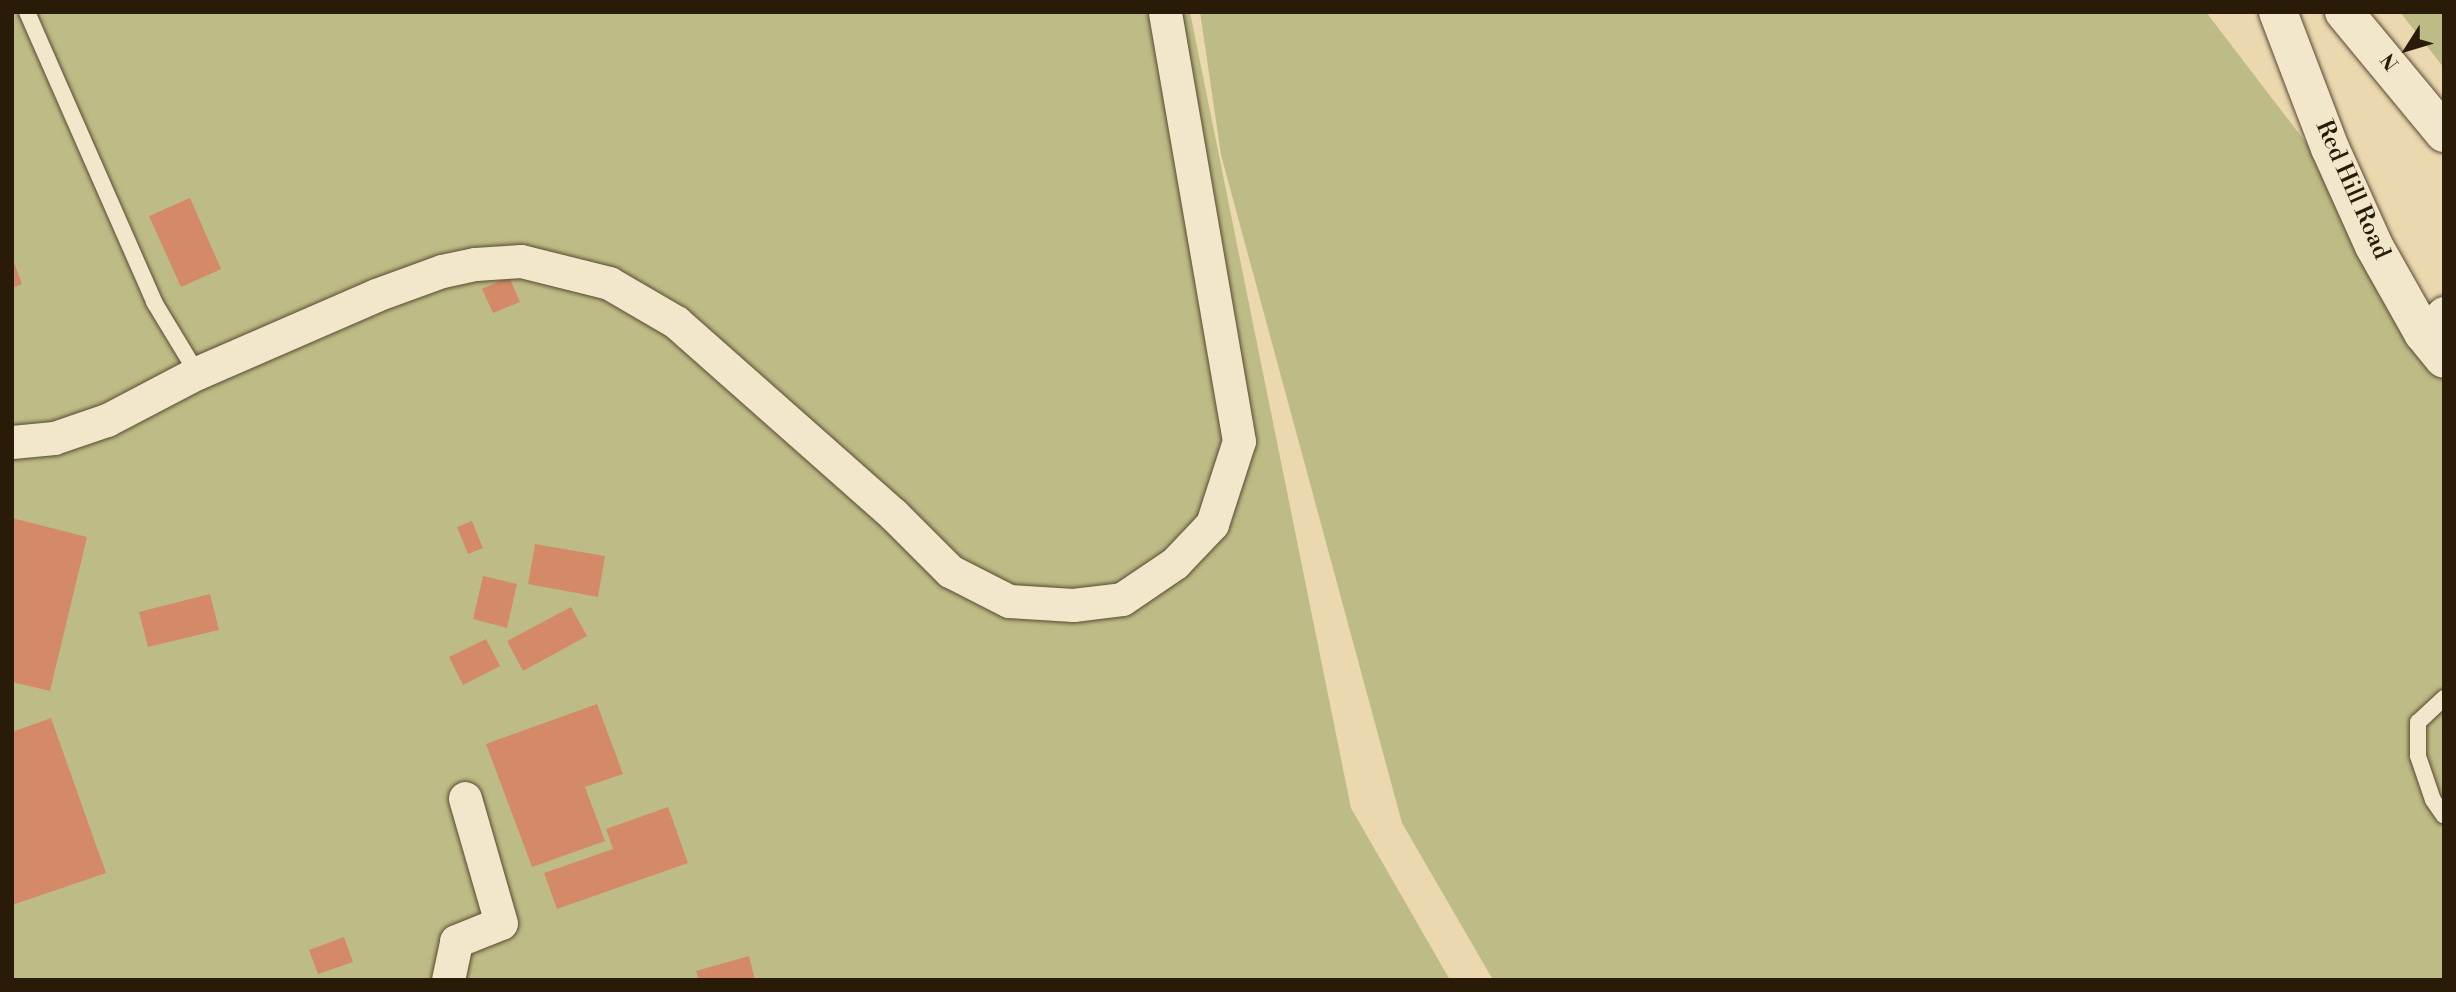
<!DOCTYPE html>
<html>
<head>
<meta charset="utf-8">
<style>
	body { margin:0 }
	#map { position:relative; width:2456px; height:992px; overflow:hidden; background:#ebd8af; font-family:"Libre Bodoni",serif }
	div>[style] { position:absolute }
	[style*='--x'] { left:calc(var(--x)*1px); top:calc(var(--y)*1px); width:calc(var(--w)*1px); rotate:calc(var(--a)*1deg) }
	.green>* { inset:0; background:#bebc86 }
	.building>* { inset:0; background:#d48a69 }
	.roads { filter:drop-shadow(0 0 2px #5a4a32) drop-shadow(0 0 2px #5a4a32) }
	.lane>* { height:16px; margin:-8px; padding:0 8px; transform-origin:8px; border-radius:8px; background:#f2e6cb }
	.street>* { height:33px; margin:-16.5px; padding:0 16.5px; transform-origin:16.5px; border-radius:16.5px; background:#f2e6cb }
	.secondary>* { height:38px; margin:-19px; padding:0 19px; transform-origin:19px; border-radius:19px; background:#f2e6cb }
	span { translate:-50% -50%; white-space:nowrap; text-align:center; line-height:1.15; -webkit-text-stroke:7px #f2e6cb; paint-order:stroke }
	.street-label { font-size:24px; color:#291b08 }
	.frame { position:absolute; inset:0; border:14px solid #291b08; pointer-events:none }
	.north { position:absolute; left:2372px; top:14px; width:70px; height:70px; -webkit-text-stroke:5px #f2e6cb; paint-order:stroke; rotate:233deg; font-size:19px; font-weight:700; line-height:28px; text-align:center; color:#291b08 }
	.north::after { content:''; display:block; margin:auto; width:24px; height:32px; background:#291b08; clip-path:polygon(50% 0,100% 100%,50% 72%,0 100%) }
</style>
</head>
<body>
<div id="map">
	<div class="green">
		<i style="clip-path:polygon(12px 12px,1190px 12px,1351px 808px,1450px 980px,12px 980px)"></i>
		<i style="clip-path:polygon(1200px 12px,2206px 12px,2444px 323px,2444px 980px,1493px 980px,1402px 823px,1221px 155px)"></i>
		<i style="clip-path:polygon(2400px 12px,2444px 12px,2444px 68px)"></i>
	</div>
	<div class="building">
		<i style="clip-path:polygon(190px 198px,221px 269px,181px 287px,149px 216px)"></i>
		<i style="clip-path:polygon(12px 257px,22px 284px,12px 288px)"></i>
		<i style="clip-path:polygon(509px 277px,520px 302px,493px 313px,482px 289px)"></i>
		<i style="clip-path:polygon(12px 518px,87px 537px,50px 691px,12px 682px)"></i>
		<i style="clip-path:polygon(472px 521px,483px 548px,468px 554px,457px 527px)"></i>
		<i style="clip-path:polygon(535px 544px,605px 556px,598px 597px,528px 584px)"></i>
		<i style="clip-path:polygon(483px 576px,517px 584px,507px 628px,473px 619px)"></i>
		<i style="clip-path:polygon(210px 594px,219px 630px,148px 647px,139px 612px)"></i>
		<i style="clip-path:polygon(571px 607px,587px 636px,523px 671px,507px 641px)"></i>
		<i style="clip-path:polygon(486px 639px,500px 666px,463px 685px,449px 657px)"></i>
		<i style="clip-path:polygon(597px 704px,623px 774px,585px 787px,605px 841px,532px 867px,486px 744px)"></i>
		<i style="clip-path:polygon(51px 718px,106px 873px,12px 905px,12px 732px)"></i>
		<i style="clip-path:polygon(668px 807px,688px 863px,557px 909px,544px 873px,613px 849px,606px 829px)"></i>
		<i style="clip-path:polygon(344px 937px,353px 962px,318px 974px,309px 950px)"></i>
		<i style="clip-path:polygon(749px 956px,755px 980px,699px 980px,696px 971px)"></i>
	</div>
	<div class="roads">
		<div class="lane">
			<i style="--x:27;--y:12;--w:317;--a:66.3"></i>
			<i style="--x:154;--y:302;--w:83;--a:58.8"></i>
			<i style="--x:2444;--y:698;--w:35;--a:137"></i>
			<i style="--x:2418;--y:722;--w:34;--a:90"></i>
			<i style="--x:2418;--y:756;--w:46;--a:71.2"></i>
			<i style="--x:2433;--y:800;--w:19;--a:55"></i>
		</div>
		<div class="street">
			<i style="--x:2423;--y:333;--w:29;--a:-44"></i>
			<i style="--x:12;--y:442;--w:42;--a:-5.4"></i>
			<i style="--x:54;--y:438;--w:56;--a:-18.8"></i>
			<i style="--x:107;--y:420;--w:102;--a:-27.6"></i>
			<i style="--x:197;--y:373;--w:195;--a:-23.5"></i>
			<i style="--x:376;--y:295;--w:70;--a:-20"></i>
			<i style="--x:442;--y:271;--w:34;--a:-12"></i>
			<i style="--x:475;--y:264;--w:46;--a:-3.7"></i>
			<i style="--x:521;--y:261;--w:91;--a:14"></i>
			<i style="--x:609;--y:283;--w:78;--a:30.2"></i>
			<i style="--x:676;--y:322;--w:290;--a:41.5"></i>
			<i style="--x:893;--y:514;--w:81;--a:45"></i>
			<i style="--x:950;--y:571;--w:66;--a:27"></i>
			<i style="--x:1009;--y:601;--w:64;--a:3.6"></i>
			<i style="--x:1073;--y:605;--w:49;--a:-7"></i>
			<i style="--x:1122;--y:599;--w:64;--a:-34.2"></i>
			<i style="--x:1175;--y:563;--w:54;--a:-46.5"></i>
			<i style="--x:1212;--y:524;--w:87;--a:-72"></i>
			<i style="--x:1239;--y:441;--w:435;--a:-99.8"></i>
			<i style="--x:448;--y:980;--w:40;--a:-78"></i>
			<i style="--x:456;--y:941;--w:48;--a:-21.8"></i>
			<i style="--x:501;--y:923;--w:130;--a:-106.1"></i>
		</div>
		<div class="secondary">
			<i style="--x:2278;--y:12;--w:146;--a:69.1"></i>
			<i style="--x:2330;--y:148;--w:107;--a:65.8"></i>
			<i style="--x:2374;--y:246;--w:100;--a:60.6"></i>
			<i style="--x:2423;--y:333;--w:33;--a:51"></i>
			<i style="--x:2344;--y:12;--w:157;--a:50.4"></i>
		</div>
	</div>
	<div class="street-label">
		<span style="left:2352px;top:190px;rotate:66deg">Red Hill Road</span>
	</div>
	<div class="frame"></div>
	<div class="north">N</div>
</div>
</body>
</html>
